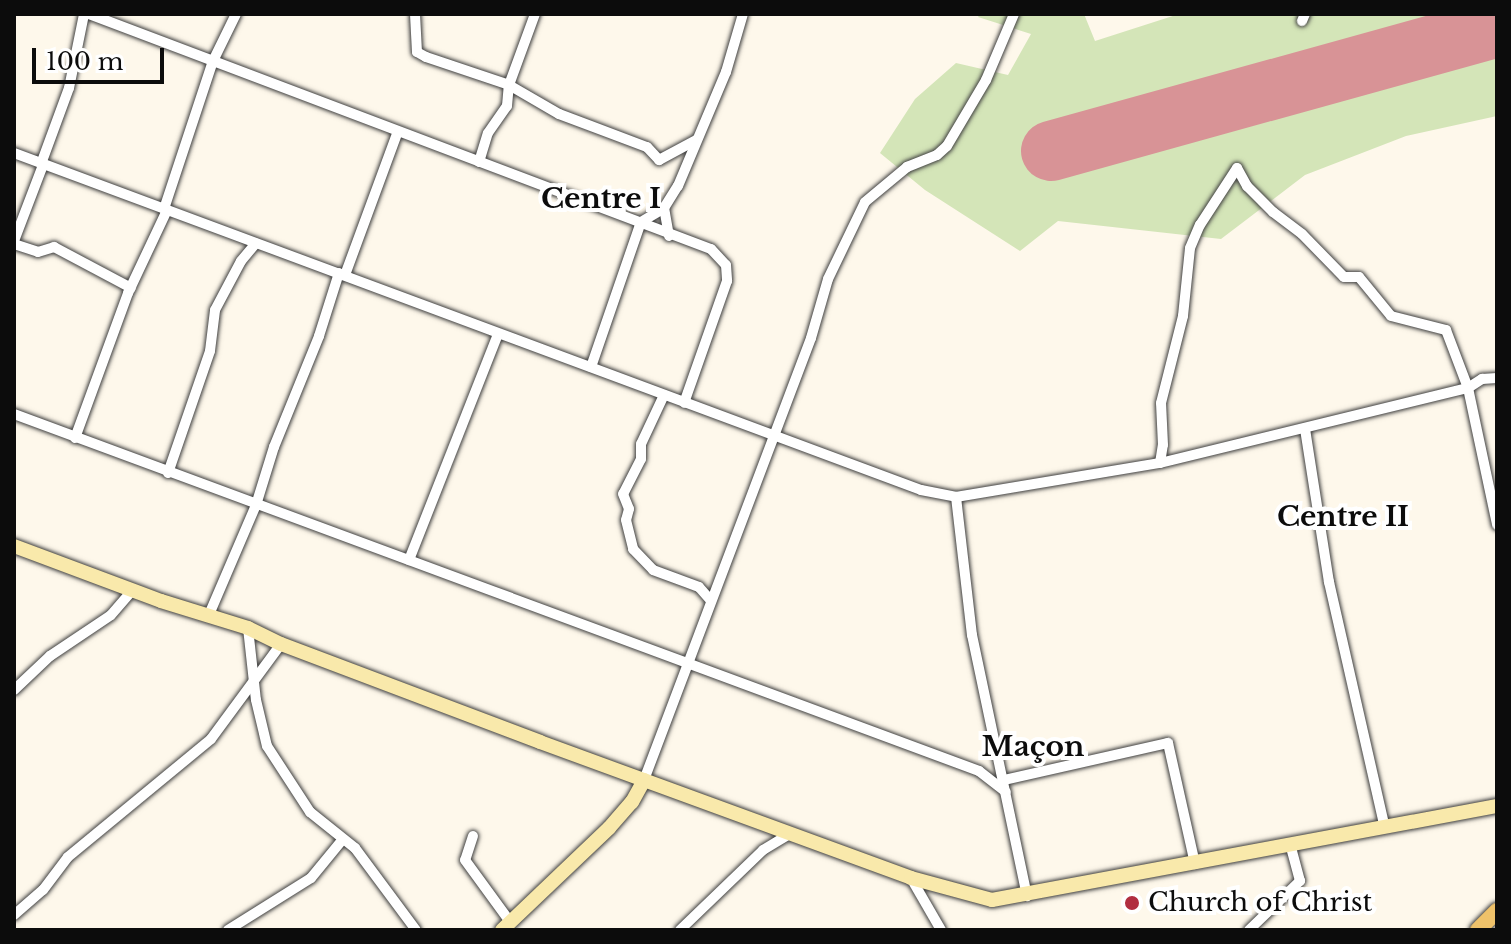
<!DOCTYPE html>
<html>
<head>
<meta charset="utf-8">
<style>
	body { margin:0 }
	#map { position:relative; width:1511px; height:944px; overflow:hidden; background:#fef8eb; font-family:"Libre Baskerville",serif }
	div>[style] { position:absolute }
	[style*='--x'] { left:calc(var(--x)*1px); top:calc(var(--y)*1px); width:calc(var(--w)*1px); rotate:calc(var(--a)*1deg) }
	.green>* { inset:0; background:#d4e5b8 }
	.runway>* { height:60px; margin:-30px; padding:0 30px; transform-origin:30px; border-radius:30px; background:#d89396 }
	.roads { filter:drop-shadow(0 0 2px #3f3f3f) drop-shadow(0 0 2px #3f3f3f) }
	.street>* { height:10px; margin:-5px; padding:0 5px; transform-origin:5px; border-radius:5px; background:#fff }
	.secondary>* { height:14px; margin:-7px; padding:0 7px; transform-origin:7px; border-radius:7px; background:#f9e9ab }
	.primary>* { height:16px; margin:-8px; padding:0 8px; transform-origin:8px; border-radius:8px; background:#efc26a }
	.dots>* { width:22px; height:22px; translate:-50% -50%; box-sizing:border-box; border:4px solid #fff; border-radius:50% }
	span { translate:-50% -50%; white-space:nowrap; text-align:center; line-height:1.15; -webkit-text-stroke:8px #fff; paint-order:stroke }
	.poi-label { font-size:26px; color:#0c0c0c }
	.left { translate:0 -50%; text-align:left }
	.neighbourhood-label { font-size:28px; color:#0c0c0c; font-weight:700 }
	.frame { position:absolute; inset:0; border:16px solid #0c0c0c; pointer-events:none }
	.scale { position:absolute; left:32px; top:48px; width:132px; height:36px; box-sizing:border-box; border:4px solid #0c0c0c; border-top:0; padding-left:10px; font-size:24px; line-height:28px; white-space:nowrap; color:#0c0c0c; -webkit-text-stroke:6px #fff; paint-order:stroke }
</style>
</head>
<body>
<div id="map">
	<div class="green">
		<i style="clip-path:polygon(980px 14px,1084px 14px,1095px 41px,1179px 14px,1497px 14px,1497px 116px,1406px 136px,1305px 175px,1221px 239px,1058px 221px,1020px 251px,925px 190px,880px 153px,915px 99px,956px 63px,1008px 75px,1031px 34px,978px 17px)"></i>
	</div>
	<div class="runway">
		<i style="--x:1051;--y:151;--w:463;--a:-15.5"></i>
	</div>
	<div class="roads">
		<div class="street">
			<i style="--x:89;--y:14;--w:665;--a:20.7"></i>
			<i style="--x:711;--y:249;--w:22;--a:47"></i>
			<i style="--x:726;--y:265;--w:16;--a:86"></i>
			<i style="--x:727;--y:281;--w:129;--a:109.4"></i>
			<i style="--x:415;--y:14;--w:38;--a:87"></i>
			<i style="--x:417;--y:52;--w:10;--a:29"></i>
			<i style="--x:426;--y:57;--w:88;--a:18.6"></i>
			<i style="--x:509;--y:85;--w:58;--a:30.1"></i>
			<i style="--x:559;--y:114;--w:94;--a:20.6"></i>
			<i style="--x:647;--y:147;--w:18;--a:47"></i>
			<i style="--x:659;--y:160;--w:42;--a:-28.4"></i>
			<i style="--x:1302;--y:21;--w:8;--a:-67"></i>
			<i style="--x:14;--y:153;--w:968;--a:20.38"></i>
			<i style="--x:921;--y:490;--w:36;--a:11"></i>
			<i style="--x:956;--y:497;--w:207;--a:-9.5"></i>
			<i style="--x:1160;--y:463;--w:317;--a:-13.7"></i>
			<i style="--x:1468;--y:388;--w:17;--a:-33"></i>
			<i style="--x:1482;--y:379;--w:15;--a:-4"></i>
			<i style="--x:479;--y:162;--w:30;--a:-73"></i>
			<i style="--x:488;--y:133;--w:33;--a:-55"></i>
			<i style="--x:507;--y:106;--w:21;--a:-85"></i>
			<i style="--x:509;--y:85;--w:76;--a:-69.9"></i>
			<i style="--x:41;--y:164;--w:81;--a:-69.8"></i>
			<i style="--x:69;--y:88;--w:76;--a:-78.5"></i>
			<i style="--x:1237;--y:168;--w:21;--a:61"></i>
			<i style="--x:1247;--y:186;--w:37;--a:45"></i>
			<i style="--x:1273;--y:212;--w:36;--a:37"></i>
			<i style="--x:1302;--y:234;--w:60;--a:45.7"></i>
			<i style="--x:1344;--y:277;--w:15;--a:0"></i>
			<i style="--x:1359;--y:277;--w:50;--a:50.6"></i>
			<i style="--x:1391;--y:316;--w:57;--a:14.3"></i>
			<i style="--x:1446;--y:330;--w:62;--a:69.2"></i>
			<i style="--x:1468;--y:388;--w:140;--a:78"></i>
			<i style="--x:164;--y:209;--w:156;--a:-71.7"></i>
			<i style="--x:213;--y:61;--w:52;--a:-63.9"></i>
			<i style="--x:669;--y:236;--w:28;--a:-100"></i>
			<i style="--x:664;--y:208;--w:26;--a:-58"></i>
			<i style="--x:678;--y:186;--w:124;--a:-67.2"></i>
			<i style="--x:726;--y:72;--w:60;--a:-73.7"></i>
			<i style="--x:14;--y:241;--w:81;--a:-69.1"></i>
			<i style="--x:14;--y:244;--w:25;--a:18"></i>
			<i style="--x:38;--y:252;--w:17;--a:-17"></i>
			<i style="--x:54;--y:247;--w:87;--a:28"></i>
			<i style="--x:345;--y:275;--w:153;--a:-69.8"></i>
			<i style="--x:591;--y:367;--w:153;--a:-71"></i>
			<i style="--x:641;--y:222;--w:27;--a:-31"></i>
			<i style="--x:664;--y:395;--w:54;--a:115.1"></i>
			<i style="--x:641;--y:444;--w:15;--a:90"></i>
			<i style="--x:641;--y:459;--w:39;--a:117"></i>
			<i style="--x:623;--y:494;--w:16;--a:68"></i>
			<i style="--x:629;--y:509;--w:11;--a:105"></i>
			<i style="--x:626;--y:520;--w:30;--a:76"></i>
			<i style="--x:633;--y:549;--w:29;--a:46"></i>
			<i style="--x:653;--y:570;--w:49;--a:20.3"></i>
			<i style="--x:699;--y:587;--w:18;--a:49"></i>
			<i style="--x:14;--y:414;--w:1029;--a:20.3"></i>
			<i style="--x:979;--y:771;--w:34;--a:38"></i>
			<i style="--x:1305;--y:429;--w:155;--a:81.1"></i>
			<i style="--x:1329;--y:582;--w:252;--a:77.2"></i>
			<i style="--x:75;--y:438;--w:154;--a:-69.9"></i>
			<i style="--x:128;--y:293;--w:92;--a:-64.8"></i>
			<i style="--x:1160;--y:463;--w:18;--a:-81"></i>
			<i style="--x:1163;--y:445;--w:42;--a:-92.7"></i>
			<i style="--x:1161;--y:403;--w:90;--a:-75.8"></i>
			<i style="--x:1183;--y:316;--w:68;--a:-84.1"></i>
			<i style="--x:1190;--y:248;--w:25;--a:-67"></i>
			<i style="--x:1200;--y:225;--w:68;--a:-57"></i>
			<i style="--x:168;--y:473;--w:129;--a:-71"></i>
			<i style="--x:210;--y:351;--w:41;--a:-83"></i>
			<i style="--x:215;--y:310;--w:55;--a:-62"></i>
			<i style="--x:241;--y:261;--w:23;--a:-50"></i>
			<i style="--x:956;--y:497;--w:139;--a:83.4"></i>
			<i style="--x:972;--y:635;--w:267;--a:78.1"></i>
			<i style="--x:409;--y:560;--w:243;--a:-68.5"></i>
			<i style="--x:208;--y:617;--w:122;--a:-66.8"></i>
			<i style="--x:256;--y:505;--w:61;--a:-72.8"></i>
			<i style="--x:274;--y:447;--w:120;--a:-67.9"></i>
			<i style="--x:319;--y:336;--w:66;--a:-72.4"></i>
			<i style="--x:248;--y:628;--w:72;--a:83.7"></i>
			<i style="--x:256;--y:700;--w:47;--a:76.6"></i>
			<i style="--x:267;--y:746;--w:79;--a:56.9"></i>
			<i style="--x:310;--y:812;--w:58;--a:38.7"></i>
			<i style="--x:355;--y:848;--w:102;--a:53.4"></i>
			<i style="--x:14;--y:690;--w:50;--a:-43.4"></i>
			<i style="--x:50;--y:656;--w:73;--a:-33.9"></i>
			<i style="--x:111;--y:615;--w:33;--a:-49"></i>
			<i style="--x:644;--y:780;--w:472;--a:-69.3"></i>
			<i style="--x:811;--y:338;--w:61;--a:-73.9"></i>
			<i style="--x:828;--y:279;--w:85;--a:-64.3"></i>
			<i style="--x:865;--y:202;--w:55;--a:-39.8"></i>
			<i style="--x:907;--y:167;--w:32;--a:-22"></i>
			<i style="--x:937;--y:155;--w:13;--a:-42"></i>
			<i style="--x:947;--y:146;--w:77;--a:-59.4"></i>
			<i style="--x:986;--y:80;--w:72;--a:-67"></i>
			<i style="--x:1004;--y:780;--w:168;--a:-12.7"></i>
			<i style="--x:1168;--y:743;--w:124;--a:77.4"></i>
			<i style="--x:473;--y:836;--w:25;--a:108"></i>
			<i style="--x:465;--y:860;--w:78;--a:53.9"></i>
			<i style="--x:911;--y:878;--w:60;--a:60"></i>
			<i style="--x:14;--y:915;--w:38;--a:-41"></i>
			<i style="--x:43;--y:890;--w:41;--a:-52.9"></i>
			<i style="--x:68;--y:857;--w:185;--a:-39.5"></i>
			<i style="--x:211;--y:739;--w:118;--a:-53.6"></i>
			<i style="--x:228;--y:930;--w:98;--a:-32.1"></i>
			<i style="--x:311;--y:878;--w:50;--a:-50.6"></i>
			<i style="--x:680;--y:930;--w:115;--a:-43.9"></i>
			<i style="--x:763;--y:850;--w:31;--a:-31"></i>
			<i style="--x:1249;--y:930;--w:71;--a:-43.9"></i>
			<i style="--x:1300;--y:881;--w:38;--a:-105"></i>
		</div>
		<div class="secondary">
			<i style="--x:14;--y:546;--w:157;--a:20.5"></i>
			<i style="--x:161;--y:601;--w:91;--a:17.2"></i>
			<i style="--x:248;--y:628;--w:37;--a:26"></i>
			<i style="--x:281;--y:644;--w:277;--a:20.7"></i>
			<i style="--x:540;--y:742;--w:395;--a:20.1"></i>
			<i style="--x:911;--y:878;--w:84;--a:15.2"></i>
			<i style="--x:992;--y:900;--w:514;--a:-10.54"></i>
			<i style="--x:502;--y:930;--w:148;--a:-43.6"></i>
			<i style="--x:609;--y:828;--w:35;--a:-49"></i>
			<i style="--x:632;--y:802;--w:25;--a:-61"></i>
		</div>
		<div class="primary">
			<i style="--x:1478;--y:930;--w:27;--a:-45"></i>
		</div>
	</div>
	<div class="dots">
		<i style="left:1132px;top:903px;background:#b12e40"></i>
	</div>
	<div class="poi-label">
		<span class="left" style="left:1148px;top:903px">Church of Christ</span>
	</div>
	<div class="neighbourhood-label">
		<span style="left:601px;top:199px">Centre I</span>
		<span style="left:1343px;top:517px">Centre II</span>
		<span style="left:1033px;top:747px">Maçon</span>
	</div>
	<div class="frame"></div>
	<div class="scale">100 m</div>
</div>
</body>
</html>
